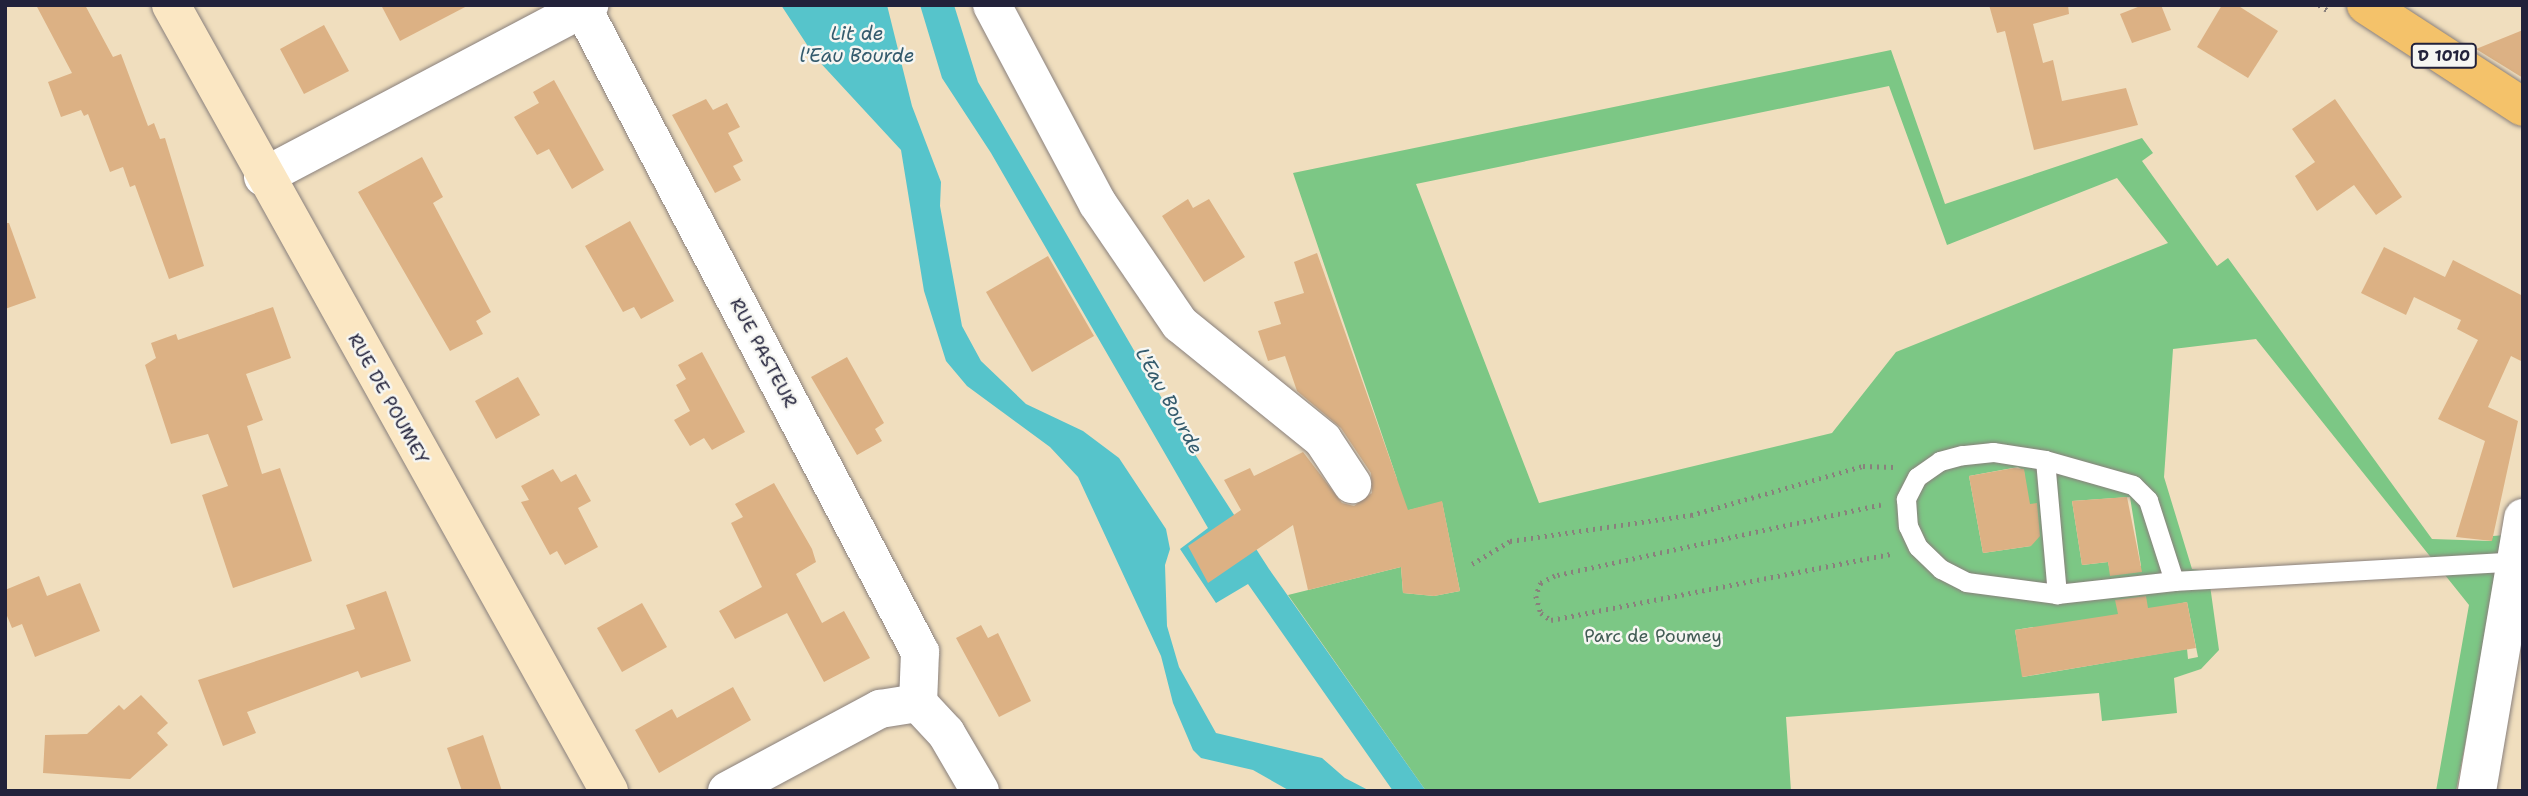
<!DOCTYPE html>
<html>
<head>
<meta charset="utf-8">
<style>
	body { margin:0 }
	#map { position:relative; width:2528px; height:796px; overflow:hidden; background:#f0debe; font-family:"Shantell Sans",sans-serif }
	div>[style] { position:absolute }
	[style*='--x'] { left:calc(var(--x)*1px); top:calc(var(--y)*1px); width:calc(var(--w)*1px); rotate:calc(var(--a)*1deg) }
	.green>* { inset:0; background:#7cc785 }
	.water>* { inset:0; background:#56c4cb }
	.building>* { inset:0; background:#dcb184 }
	.path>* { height:4.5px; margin-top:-2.25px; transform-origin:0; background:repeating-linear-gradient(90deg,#89807c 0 2px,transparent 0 7px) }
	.roads { filter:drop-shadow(0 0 2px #89807c) drop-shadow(0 0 2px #89807c) }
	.lane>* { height:19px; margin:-9.5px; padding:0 9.5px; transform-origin:9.5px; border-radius:9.5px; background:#fff }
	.street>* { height:38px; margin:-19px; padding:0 19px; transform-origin:19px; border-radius:19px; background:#fff }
	.secondary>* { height:38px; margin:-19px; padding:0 19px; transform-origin:19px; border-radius:19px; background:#fbe7c3 }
	.primary>* { height:38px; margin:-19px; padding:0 19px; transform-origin:19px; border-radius:19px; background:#f4c26a }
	span { translate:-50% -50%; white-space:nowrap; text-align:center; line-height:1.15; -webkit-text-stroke:5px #f6f6f2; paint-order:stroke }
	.shield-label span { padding:2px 5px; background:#f6f6f2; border:2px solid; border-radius:5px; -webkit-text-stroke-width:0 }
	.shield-label { font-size:16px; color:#22223b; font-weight:700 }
	.street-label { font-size:18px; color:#22223b }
	.park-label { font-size:18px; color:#425c55 }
	.water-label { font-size:19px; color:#345b6d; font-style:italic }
	.frame { position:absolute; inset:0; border:7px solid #22223b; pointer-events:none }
</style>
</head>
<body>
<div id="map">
	<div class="green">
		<i style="clip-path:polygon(evenodd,1891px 50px,1945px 204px,2142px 138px,2153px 153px,2142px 161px,2217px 266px,2228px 258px,2432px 539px,2491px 541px,2493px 536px,2506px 535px,2456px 791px,2436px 791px,2469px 605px,2256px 339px,2173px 349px,2164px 477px,2192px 569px,2208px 571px,2219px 650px,2201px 669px,2174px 678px,2177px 713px,2102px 721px,2099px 693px,1786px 717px,1791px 791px,1426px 791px,1288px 595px,1401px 567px,1403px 593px,1434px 596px,1460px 591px,1442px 502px,1389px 515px,1397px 479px,1293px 173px,1891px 50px,1889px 86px,1947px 245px,2117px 178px,2168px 243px,1896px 352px,1832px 433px,1539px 503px,1416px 184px,1889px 86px,1891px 50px,2018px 467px,2024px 471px,2031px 546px,1983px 553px,1969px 476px,2018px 467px,1891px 50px,2130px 497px,2141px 566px,2110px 571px,2108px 562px,2082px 565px,2072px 501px,2130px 497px,1891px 50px,2187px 602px,2198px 657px,2188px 659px,2187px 649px,2023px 677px,2015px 630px,2033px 627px,2036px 633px,2187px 602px)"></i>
	</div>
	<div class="water">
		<i style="clip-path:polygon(781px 5px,887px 5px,912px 106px,941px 182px,940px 206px,962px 326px,981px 361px,1026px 404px,1083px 431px,1119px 458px,1166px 529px,1170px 549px,1165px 565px,1167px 626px,1179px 667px,1216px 733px,1322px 758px,1345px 778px,1370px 791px,1290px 791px,1253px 770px,1201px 758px,1193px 750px,1173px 703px,1161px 656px,1078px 477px,1050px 447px,967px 386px,946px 361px,924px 291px,901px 150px,815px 57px)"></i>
		<i style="clip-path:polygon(920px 5px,954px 5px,978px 82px,1189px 445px,1269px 569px,1426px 791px,1393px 791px,1248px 584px,1216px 603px,1180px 549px,1208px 528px,991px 153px,942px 78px)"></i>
	</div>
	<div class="building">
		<i style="clip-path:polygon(36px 5px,85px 5px,113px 57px,121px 54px,148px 126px,154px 123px,160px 139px,165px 138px,204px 266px,169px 279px,135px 185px,130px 187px,123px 167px,110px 172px,88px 114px,84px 116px,81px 110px,61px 117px,48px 82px,72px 73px)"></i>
		<i style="clip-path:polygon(381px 5px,469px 5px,400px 41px)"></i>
		<i style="clip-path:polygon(1989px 5px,2068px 5px,2069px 14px,2033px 24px,2043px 63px,2053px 60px,2062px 101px,2126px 88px,2138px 125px,2034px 150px,2005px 31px,1997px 33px)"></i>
		<i style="clip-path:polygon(2143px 5px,2161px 5px,2171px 30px,2132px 43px,2120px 14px)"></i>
		<i style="clip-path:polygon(2222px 5px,2237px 5px,2278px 31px,2248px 78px,2197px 47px)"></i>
		<i style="clip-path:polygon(324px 25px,349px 71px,304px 94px,280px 49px)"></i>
		<i style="clip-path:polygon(2523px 30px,2523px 78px,2476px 49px)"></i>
		<i style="clip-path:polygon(554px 80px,604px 170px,572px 189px,549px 149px,537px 155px,514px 117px,539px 103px,533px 92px)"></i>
		<i style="clip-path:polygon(706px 99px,713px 110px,727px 103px,740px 127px,728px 133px,743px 161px,733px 166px,741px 180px,715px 193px,672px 115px)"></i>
		<i style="clip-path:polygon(2335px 99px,2402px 197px,2376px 215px,2354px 185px,2317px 211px,2295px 176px,2315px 162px,2292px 129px)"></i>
		<i style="clip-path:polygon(422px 157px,443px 197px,433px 203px,491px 312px,476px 321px,483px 334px,450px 351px,358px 192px)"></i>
		<i style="clip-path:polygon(1188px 199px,1193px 208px,1209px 199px,1245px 257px,1204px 282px,1162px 216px)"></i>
		<i style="clip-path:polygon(630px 221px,674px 301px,641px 319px,634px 307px,623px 312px,585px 246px)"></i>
		<i style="clip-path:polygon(5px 223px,9px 223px,36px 298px,5px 309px)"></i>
		<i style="clip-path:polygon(2384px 247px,2445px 277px,2453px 260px,2523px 296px,2523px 362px,2511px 356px,2488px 407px,2518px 421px,2492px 541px,2456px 537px,2485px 441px,2438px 419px,2478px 340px,2457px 329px,2461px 320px,2414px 297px,2406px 315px,2361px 293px)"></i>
		<i style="clip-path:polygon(1317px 253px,1408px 510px,1442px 501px,1460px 591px,1434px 596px,1403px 593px,1401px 567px,1308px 590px,1293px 525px,1208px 583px,1188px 546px,1241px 510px,1224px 480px,1250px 468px,1254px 476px,1303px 452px,1342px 503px,1354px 506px,1372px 493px,1371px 473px,1341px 428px,1297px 391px,1285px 356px,1268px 361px,1258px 331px,1281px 324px,1274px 302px,1304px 293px,1294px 262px)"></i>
		<i style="clip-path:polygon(1048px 256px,1094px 336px,1032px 372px,986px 292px)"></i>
		<i style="clip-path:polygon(273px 307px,291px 358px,246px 374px,263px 420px,247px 426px,262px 474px,280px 468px,312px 561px,233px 588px,202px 495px,228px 486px,208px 434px,171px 444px,145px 365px,156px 358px,151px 343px,176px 334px,178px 340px)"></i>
		<i style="clip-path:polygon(702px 352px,745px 432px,712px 450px,704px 438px,690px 446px,674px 420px,690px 411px,676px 385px,686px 379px,678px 365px)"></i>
		<i style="clip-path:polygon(847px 357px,884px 423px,875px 429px,882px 441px,857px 455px,811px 377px)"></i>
		<i style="clip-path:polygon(518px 377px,540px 415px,496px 439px,475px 401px)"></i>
		<i style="clip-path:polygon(2014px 468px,2024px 469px,2030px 504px,2037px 503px,2040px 536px,2031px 546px,1983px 553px,1969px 476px)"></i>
		<i style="clip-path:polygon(553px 469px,561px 482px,576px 474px,591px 501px,578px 508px,598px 547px,565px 565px,557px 551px,550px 555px,521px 502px,529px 500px,521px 486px)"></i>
		<i style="clip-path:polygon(774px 483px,812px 549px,816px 562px,796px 574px,822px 623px,844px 611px,870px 658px,824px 682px,787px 613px,735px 639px,719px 611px,762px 587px,731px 523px,743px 517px,735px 504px)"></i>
		<i style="clip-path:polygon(2127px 497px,2142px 572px,2110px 576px,2108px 562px,2082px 565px,2072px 501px)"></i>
		<i style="clip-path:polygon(39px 576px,47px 596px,80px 583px,100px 631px,35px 657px,22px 624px,12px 628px,5px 611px,5px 590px)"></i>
		<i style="clip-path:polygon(386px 591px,411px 661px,361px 678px,358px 671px,247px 712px,256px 733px,223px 746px,198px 680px,355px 629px,346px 605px)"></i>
		<i style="clip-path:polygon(2146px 596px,2148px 608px,2187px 602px,2196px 648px,2022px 677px,2015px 630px,2118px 614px,2115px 600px)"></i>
		<i style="clip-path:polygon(642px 603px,667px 647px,622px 672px,597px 628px)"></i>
		<i style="clip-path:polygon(981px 625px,988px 638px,998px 633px,1031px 701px,999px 717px,956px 638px)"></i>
		<i style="clip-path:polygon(733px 687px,751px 720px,659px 773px,635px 730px,672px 709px,677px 718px)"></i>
		<i style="clip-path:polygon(141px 695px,168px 723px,157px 733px,168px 745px,130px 779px,43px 773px,45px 735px,87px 734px,119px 705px,124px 710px)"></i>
		<i style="clip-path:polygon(483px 735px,502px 791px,462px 791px,447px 748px)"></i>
	</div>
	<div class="path">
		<i style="--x:2319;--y:5;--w:13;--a:32"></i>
		<i style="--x:1881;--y:505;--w:334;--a:167.7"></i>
		<i style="--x:1555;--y:576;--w:16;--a:153"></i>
		<i style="--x:1541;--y:583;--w:14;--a:111"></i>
		<i style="--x:1536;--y:596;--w:18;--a:74"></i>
		<i style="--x:1541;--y:613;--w:12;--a:35"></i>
		<i style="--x:1551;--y:620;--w:347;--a:-11"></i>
		<i style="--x:1472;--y:564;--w:44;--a:-31.2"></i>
		<i style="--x:1510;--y:541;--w:183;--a:-8.2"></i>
		<i style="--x:1691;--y:515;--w:179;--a:-15.9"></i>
		<i style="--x:1863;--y:466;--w:31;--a:2"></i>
	</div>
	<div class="roads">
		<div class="lane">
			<i style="--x:2045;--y:460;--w:53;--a:-171.3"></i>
			<i style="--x:1993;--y:452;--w:31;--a:174"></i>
			<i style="--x:1962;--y:455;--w:23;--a:165"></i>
			<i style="--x:1940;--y:461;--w:28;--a:145"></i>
			<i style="--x:1917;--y:477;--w:25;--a:117"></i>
			<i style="--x:1906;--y:499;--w:27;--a:86"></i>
			<i style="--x:1908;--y:526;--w:23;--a:65"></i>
			<i style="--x:1918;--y:547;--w:32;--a:44"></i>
			<i style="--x:1941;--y:569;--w:28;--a:27"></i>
			<i style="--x:1966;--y:582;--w:92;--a:7.5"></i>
			<i style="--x:2174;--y:581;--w:85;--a:-107.8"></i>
			<i style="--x:2148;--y:500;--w:21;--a:-135"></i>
			<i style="--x:2133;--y:485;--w:91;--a:-164.1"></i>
			<i style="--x:2045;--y:460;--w:135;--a:84.9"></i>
			<i style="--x:2057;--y:594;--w:118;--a:-6.3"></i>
			<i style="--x:2174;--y:581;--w:343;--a:-3.3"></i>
		</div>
		<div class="street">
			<i style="--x:992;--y:5;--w:225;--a:62"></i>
			<i style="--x:1098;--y:204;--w:145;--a:55.7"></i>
			<i style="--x:1180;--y:324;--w:184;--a:39"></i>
			<i style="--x:1323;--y:440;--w:53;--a:56.6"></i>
			<i style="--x:583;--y:9;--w:726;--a:62.34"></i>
			<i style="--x:920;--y:652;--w:51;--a:92.2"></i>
			<i style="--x:263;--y:177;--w:369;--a:-27.8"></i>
			<i style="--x:727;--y:791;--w:174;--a:-28.2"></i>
			<i style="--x:880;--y:709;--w:38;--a:-9"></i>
			<i style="--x:918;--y:703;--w:41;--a:47"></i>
			<i style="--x:946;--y:733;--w:67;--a:59.6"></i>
			<i style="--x:2477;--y:791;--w:277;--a:-80.4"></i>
		</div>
		<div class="secondary">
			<i style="--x:171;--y:5;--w:900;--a:60.87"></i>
		</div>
		<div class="primary">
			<i style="--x:2366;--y:5;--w:187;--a:33"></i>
		</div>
	</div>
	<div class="shield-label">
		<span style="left:2444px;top:56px">D 1010</span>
	</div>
	<div class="street-label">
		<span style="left:763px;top:353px;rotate:62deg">RUE PASTEUR</span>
		<span style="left:388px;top:399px;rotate:61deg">RUE DE POUMEY</span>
	</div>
	<div class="park-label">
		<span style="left:1653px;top:636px">Parc de Poumey</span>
	</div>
	<div class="water-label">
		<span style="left:857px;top:45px">Lit de<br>l'Eau Bourde</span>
		<span style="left:1169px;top:401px;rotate:61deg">L'Eau Bourde</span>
	</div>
	<div class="frame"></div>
</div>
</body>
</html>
